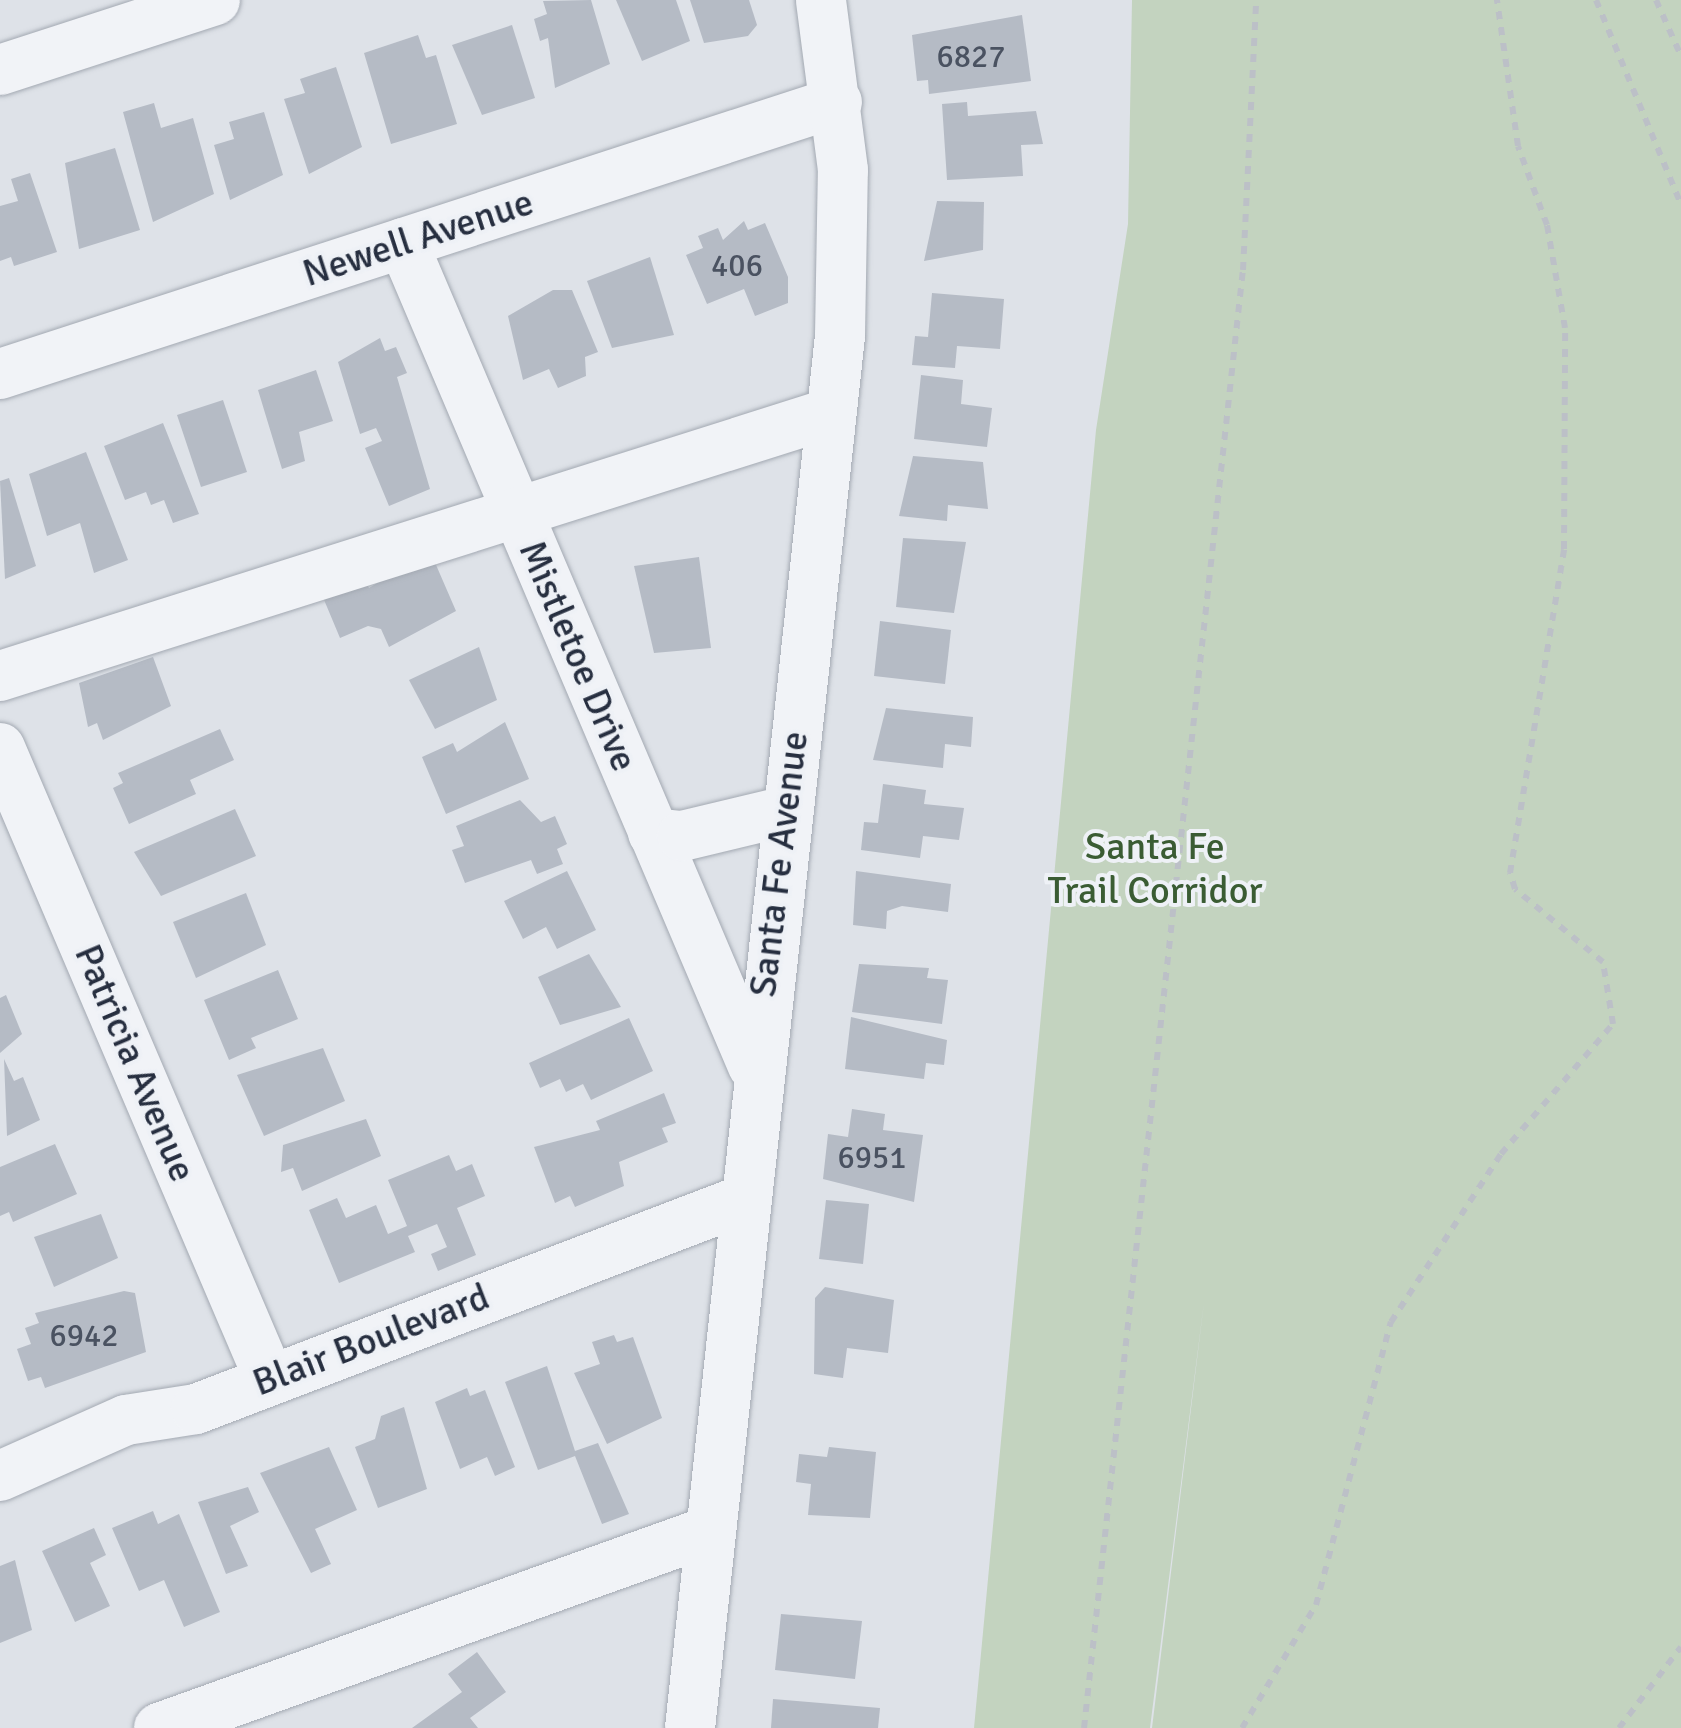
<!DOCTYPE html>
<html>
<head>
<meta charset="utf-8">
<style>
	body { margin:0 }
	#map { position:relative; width:1681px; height:1728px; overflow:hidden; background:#dee2e8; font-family:Signika,sans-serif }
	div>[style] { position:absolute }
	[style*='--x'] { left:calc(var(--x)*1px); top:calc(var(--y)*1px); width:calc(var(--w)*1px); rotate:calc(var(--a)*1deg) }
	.green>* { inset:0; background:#c3d3bf }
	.building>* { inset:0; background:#b5bbc5 }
	.path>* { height:6px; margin-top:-3px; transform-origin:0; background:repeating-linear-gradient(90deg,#bcc0c7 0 8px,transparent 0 16px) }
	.roads { filter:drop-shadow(0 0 2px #a3a9b2) drop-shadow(0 0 2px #a3a9b2) }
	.minor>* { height:50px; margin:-25px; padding:0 25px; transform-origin:25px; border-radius:25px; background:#f1f3f7 }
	span { translate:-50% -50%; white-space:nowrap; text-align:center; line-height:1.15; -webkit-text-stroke:8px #eef1f6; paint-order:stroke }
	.number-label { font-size:32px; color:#4a5261 }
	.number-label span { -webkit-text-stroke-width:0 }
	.street-label { font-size:38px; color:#272f40 }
	.park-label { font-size:38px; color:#3a5c33 }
</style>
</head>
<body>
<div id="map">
	<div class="green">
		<i style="clip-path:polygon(1132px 0,1681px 0,1681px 1728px,1152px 1728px,1204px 1302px,1150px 1728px,974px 1728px,1096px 430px,1128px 224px)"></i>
	</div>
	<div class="building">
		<i style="clip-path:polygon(591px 0,610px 64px,555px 88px,548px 38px,540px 41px,534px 19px,547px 14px,543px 1px)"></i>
		<i style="clip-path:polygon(616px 0,676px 0,690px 41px,642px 61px)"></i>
		<i style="clip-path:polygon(690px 0,749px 0,757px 25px,748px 36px,704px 43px)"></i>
		<i style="clip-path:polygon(1022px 15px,1031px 81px,929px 94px,928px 80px,917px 81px,912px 35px)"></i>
		<i style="clip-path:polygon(512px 25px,535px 98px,482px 115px,452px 45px)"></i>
		<i style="clip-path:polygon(418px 35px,426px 58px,436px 55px,457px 124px,391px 144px,364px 53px)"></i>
		<i style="clip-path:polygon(336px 67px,362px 147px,309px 174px,284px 99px,305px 93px,300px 79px)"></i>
		<i style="clip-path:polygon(967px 102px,968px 116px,1036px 111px,1043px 144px,1021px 145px,1023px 176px,947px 180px,942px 104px)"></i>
		<i style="clip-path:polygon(154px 103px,161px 128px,193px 118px,214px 194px,153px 222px,123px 112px)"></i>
		<i style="clip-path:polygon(264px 112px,283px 175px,230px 200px,214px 145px,234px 139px,229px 122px)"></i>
		<i style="clip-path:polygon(115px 148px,140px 230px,79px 249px,65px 163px)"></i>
		<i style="clip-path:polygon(30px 173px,57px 252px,14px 266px,11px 257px,0 261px,0 206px,18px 201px,11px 179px)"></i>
		<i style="clip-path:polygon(937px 201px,984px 202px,983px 250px,924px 261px)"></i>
		<i style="clip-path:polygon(744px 221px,748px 230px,765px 223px,788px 277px,788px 303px,755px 316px,744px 289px,707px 304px,686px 255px,703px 248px,698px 236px,718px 228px,723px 240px)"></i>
		<i style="clip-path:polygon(650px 257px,674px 335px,612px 348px,587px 281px)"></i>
		<i style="clip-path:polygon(553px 290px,572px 290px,598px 352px,585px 357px,586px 376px,558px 388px,549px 369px,523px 380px,508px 316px)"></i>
		<i style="clip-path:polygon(932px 293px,1004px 299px,1000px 349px,957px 346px,955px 368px,912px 365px,915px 336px,928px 337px)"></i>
		<i style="clip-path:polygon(380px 338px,385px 351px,396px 347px,407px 373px,397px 377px,430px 489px,389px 506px,365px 448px,382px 441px,376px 428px,360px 434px,338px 362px)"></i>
		<i style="clip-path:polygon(316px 370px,333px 421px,299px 432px,305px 461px,282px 469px,258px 390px)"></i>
		<i style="clip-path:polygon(921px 375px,963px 380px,961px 404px,992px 408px,987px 447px,914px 439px)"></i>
		<i style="clip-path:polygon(223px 400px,247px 472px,201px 487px,177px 415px)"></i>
		<i style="clip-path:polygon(163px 423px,199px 514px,173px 523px,164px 500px,151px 505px,146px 492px,125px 500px,104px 446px)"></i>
		<i style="clip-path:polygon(86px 452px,128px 560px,94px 573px,80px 523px,47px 536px,29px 474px)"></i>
		<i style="clip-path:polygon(913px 456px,983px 462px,988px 509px,948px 505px,947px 521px,899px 516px)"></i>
		<i style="clip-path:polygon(9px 478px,36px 566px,5px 579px,0 481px)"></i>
		<i style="clip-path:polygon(903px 538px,966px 542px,954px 613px,896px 607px)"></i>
		<i style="clip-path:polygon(430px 551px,456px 611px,389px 647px,381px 629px,368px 626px,340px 638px,322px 595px,364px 577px,369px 588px)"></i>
		<i style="clip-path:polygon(699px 557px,711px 648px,654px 653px,634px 566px)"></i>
		<i style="clip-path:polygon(880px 621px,951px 630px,945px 684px,874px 676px)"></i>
		<i style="clip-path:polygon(479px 647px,497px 700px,435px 729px,409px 680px)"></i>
		<i style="clip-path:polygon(153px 657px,171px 706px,103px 740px,97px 723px,88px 727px,79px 683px)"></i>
		<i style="clip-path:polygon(886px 708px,973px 717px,971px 747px,945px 744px,943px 768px,873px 760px)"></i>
		<i style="clip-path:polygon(505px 722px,529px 779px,446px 814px,422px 757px,453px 743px,457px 752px)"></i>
		<i style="clip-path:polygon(220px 729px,234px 760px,190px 780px,196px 794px,129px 824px,113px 788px,123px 783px,118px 773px)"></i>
		<i style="clip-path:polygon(883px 784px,926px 790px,924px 804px,964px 808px,959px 840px,923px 836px,920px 858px,861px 850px,864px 822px,878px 823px)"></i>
		<i style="clip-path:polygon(520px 800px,541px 822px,555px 816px,567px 844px,557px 849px,563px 864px,537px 874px,531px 860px,465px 883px,452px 850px,464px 846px,456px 826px)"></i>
		<i style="clip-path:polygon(235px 809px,256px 856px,161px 896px,134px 852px)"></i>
		<i style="clip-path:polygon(567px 871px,596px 930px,557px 949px,546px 927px,523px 939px,504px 901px)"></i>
		<i style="clip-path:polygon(856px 871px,951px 884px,948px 912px,902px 906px,887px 911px,886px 929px,853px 925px)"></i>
		<i style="clip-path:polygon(246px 893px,266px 945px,196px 978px,173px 922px)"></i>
		<i style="clip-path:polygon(589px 954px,621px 1007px,560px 1025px,538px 977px)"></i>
		<i style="clip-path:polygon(859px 964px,929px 968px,927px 978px,948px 980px,942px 1024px,852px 1012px)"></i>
		<i style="clip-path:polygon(278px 970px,298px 1019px,251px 1038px,256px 1048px,229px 1060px,204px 1000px)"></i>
		<i style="clip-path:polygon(6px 995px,22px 1034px,0 1053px,0 998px)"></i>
		<i style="clip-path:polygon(851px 1017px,947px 1040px,944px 1065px,926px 1063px,924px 1079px,845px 1069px)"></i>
		<i style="clip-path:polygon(629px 1018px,653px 1071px,591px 1100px,583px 1084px,566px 1092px,560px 1079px,540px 1088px,529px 1063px)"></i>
		<i style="clip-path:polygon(323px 1048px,345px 1101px,264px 1136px,237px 1075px)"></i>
		<i style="clip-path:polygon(4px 1059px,14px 1081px,23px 1077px,40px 1120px,7px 1136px)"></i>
		<i style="clip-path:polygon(664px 1093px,676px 1123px,662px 1128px,668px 1142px,619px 1162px,624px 1186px,575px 1207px,570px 1196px,555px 1203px,534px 1147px,600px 1130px,596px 1121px)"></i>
		<i style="clip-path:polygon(852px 1109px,885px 1114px,883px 1130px,923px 1135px,914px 1202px,823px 1179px,828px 1134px,848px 1137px)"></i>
		<i style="clip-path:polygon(366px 1119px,381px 1156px,302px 1191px,293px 1168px,281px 1172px,283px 1145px)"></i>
		<i style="clip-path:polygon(55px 1144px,77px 1194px,13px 1222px,9px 1212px,0 1216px,0 1167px)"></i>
		<i style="clip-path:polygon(449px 1155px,456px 1171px,472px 1164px,485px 1196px,457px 1208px,476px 1255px,438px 1271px,431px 1254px,447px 1247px,437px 1224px,408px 1236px,415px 1252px,339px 1283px,309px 1210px,337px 1198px,346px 1218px,376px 1205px,388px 1234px,407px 1226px,388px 1180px)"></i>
		<i style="clip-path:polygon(826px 1200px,869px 1204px,863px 1264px,819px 1259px)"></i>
		<i style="clip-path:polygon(101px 1214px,118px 1258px,54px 1287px,34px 1237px)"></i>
		<i style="clip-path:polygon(825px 1287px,894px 1300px,888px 1353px,847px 1348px,843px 1378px,814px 1374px,815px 1298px)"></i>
		<i style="clip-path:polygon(124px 1291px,135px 1293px,146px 1352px,45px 1388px,41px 1377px,28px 1381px,17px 1349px,31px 1344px,25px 1328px,39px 1323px,35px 1313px)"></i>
		<i style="clip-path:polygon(614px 1335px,617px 1342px,633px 1337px,662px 1418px,607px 1444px,574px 1373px,600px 1364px,592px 1342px)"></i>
		<i style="clip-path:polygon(547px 1366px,575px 1451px,598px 1443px,629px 1514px,602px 1524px,575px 1456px,538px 1470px,505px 1382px)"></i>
		<i style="clip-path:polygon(467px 1388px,470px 1396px,485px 1390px,515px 1467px,495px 1476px,487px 1457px,460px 1469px,435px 1402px)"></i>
		<i style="clip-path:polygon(404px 1407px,427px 1489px,378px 1508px,355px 1447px,375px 1439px,381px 1416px)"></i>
		<i style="clip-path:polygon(329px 1447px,357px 1510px,315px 1529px,331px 1564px,311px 1573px,260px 1473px)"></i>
		<i style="clip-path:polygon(829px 1447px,876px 1452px,870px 1518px,808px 1515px,811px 1484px,796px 1482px,799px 1454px,827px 1457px)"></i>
		<i style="clip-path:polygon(248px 1487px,259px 1512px,230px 1526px,248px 1566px,226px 1574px,198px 1502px)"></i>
		<i style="clip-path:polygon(153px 1511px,158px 1524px,179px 1514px,220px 1612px,184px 1627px,164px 1580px,139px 1591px,112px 1528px)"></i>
		<i style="clip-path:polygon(94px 1528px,106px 1555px,90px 1563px,110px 1606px,75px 1622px,42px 1551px)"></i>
		<i style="clip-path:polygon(15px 1560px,32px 1630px,0 1643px,0 1566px)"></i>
		<i style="clip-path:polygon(781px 1614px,862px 1621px,855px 1679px,775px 1670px)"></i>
		<i style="clip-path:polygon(477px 1652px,506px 1692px,470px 1718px,478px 1728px,412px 1728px,462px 1692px,448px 1674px)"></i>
		<i style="clip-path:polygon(773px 1699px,880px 1708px,878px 1728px,771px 1728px)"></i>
	</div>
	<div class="path">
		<i style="--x:1596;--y:0;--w:221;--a:67.4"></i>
		<i style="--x:1656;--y:0;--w:61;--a:65.9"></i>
		<i style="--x:1084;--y:1728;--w:1467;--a:-83.78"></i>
		<i style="--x:1243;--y:270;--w:270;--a:-87.2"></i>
		<i style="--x:1242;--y:1728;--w:144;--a:-59"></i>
		<i style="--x:1316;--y:1605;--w:293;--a:-75.2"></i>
		<i style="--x:1391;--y:1322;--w:201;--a:-56.8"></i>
		<i style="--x:1501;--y:1154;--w:172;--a:-49.3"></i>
		<i style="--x:1613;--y:1024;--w:63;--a:-99.2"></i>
		<i style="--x:1603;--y:962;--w:114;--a:-140.3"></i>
		<i style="--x:1515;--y:889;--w:17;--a:-107"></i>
		<i style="--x:1510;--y:873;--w:328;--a:-80.5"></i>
		<i style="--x:1564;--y:549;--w:221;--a:-89.7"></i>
		<i style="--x:1565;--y:328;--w:105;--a:-99.9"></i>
		<i style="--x:1547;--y:225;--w:84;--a:-110.2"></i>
		<i style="--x:1518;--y:146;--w:148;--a:-98.2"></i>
		<i style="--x:1619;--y:1728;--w:102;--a:-52.6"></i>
	</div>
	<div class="roads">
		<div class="minor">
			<i style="--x:0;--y:70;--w:226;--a:-18"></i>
			<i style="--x:403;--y:243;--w:894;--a:66.96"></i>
			<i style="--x:0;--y:374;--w:880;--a:-18"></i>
			<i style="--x:0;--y:676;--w:872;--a:-17.56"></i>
			<i style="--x:0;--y:748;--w:685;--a:66.88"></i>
			<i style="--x:653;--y:833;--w:29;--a:6"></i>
			<i style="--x:682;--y:836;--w:107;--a:-13.5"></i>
			<i style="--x:0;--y:1476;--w:138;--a:-24"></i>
			<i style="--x:126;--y:1420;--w:71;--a:-8.9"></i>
			<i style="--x:196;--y:1409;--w:586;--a:-20.91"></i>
			<i style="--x:159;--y:1728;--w:579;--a:-19.69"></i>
			<i style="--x:690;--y:1728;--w:1400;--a:-83.85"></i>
			<i style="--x:840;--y:336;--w:166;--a:-89"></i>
			<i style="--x:843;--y:170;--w:171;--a:-97.4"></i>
		</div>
	</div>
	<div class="number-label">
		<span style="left:971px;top:57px">6827</span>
		<span style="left:737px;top:266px">406</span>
		<span style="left:872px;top:1158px">6951</span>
		<span style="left:84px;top:1336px">6942</span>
	</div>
	<div class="street-label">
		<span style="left:418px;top:238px;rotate:-18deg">Newell Avenue</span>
		<span style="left:578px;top:656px;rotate:67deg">Mistletoe Drive</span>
		<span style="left:779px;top:864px;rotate:-83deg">Santa Fe Avenue</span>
		<span style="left:135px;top:1063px;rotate:67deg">Patricia Avenue</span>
		<span style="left:371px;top:1340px;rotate:-21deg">Blair Boulevard</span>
	</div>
	<div class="park-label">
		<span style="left:1155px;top:869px">Santa Fe<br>Trail Corridor</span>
	</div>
</div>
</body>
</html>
